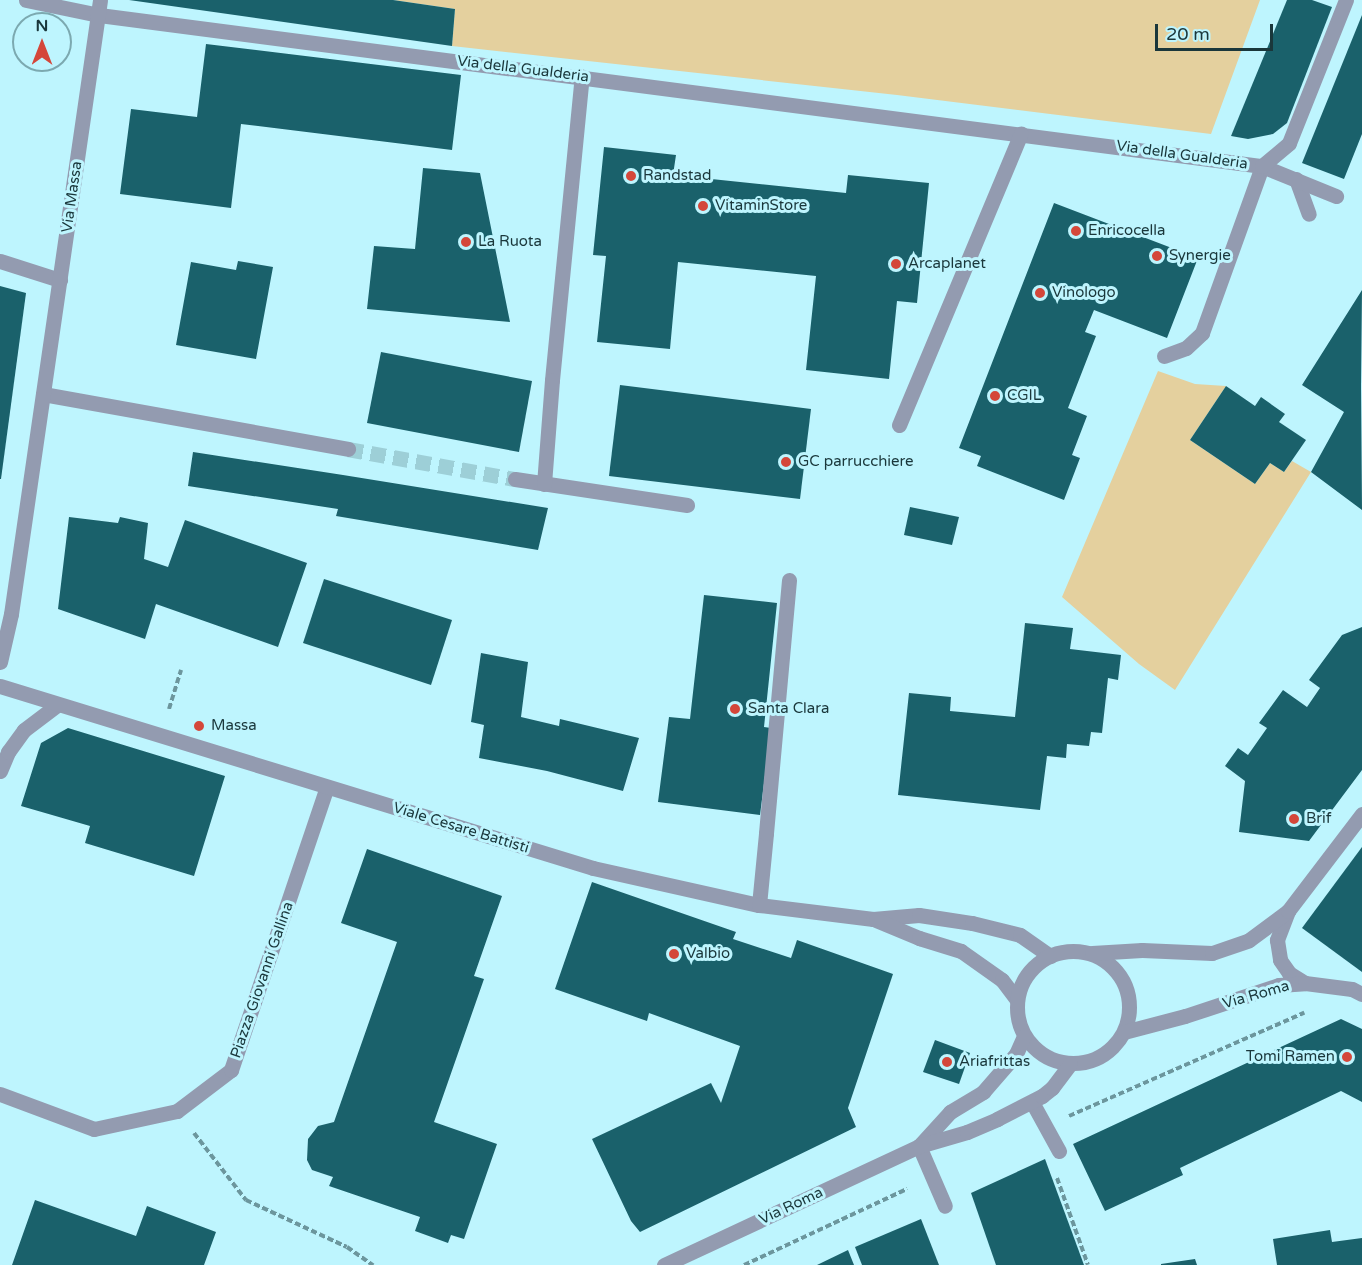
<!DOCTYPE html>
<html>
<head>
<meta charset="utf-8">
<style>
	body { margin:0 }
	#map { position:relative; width:1362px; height:1265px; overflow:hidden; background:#bef5fe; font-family:"Varela Round",sans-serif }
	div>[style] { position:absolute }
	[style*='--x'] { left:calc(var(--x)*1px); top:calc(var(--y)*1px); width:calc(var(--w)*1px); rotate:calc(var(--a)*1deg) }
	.green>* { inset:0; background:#e4d09e }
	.building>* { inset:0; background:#1a616b }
	.pedestrian-tunnel>* { height:15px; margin-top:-7.5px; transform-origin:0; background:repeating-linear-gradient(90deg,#9dcfd7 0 15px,transparent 0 23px) }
	.path>* { height:4px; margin-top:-2px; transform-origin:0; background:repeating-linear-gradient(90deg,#6c969d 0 6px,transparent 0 9px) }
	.service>* { height:15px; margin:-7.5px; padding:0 7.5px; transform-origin:7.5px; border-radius:7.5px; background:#939bb0 }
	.pedestrian>* { height:15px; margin:-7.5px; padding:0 7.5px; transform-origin:7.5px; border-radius:7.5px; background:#939bb0 }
	.minor>* { height:15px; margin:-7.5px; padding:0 7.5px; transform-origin:7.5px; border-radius:7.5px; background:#939bb0 }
	.tertiary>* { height:15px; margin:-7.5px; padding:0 7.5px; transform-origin:7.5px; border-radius:7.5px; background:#939bb0 }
	.tertiary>.ring { margin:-7.5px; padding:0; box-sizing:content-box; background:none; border:15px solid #939bb0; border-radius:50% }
	.dots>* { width:16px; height:16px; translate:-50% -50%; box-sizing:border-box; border:3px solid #bef5fe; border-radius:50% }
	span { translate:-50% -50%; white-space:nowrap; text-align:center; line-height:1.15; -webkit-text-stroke:6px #bef5fe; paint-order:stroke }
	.street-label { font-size:15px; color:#1a373b }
	.poi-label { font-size:15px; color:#1a373b }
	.left { translate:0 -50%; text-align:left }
	.right { translate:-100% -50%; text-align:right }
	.north { position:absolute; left:12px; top:12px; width:60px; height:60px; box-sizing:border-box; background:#bef5fe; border:2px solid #7ca9b0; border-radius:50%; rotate:0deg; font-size:16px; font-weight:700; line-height:24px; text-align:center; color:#1a373b }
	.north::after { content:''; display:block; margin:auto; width:21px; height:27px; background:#d4473a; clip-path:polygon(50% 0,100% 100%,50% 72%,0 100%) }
	.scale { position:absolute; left:1155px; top:24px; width:118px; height:27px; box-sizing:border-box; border:3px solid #1a373b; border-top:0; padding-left:8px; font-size:18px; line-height:21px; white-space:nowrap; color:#1a373b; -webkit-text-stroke:4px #bef5fe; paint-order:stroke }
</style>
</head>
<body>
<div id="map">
	<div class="green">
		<i style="clip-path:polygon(393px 0,1260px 0,1211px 134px,897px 95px,452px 46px,455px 9px)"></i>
		<i style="clip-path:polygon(1158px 371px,1195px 384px,1226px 386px,1190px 440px,1255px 484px,1270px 463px,1284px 472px,1292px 461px,1311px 472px,1175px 690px,1139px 664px,1062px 597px)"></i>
	</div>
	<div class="building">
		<i style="clip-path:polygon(129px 0,393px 0,455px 9px,452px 46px)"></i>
		<i style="clip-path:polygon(1287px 0,1312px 0,1332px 7px,1287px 123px,1273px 134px,1248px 139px,1231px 136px)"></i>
		<i style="clip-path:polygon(1362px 15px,1362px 134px,1344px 179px,1302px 163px)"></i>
		<i style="clip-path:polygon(206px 44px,461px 75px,452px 150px,241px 124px,231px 208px,120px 194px,131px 109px,197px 117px)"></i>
		<i style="clip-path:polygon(604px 147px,676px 155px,673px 175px,846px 193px,848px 175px,929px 183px,917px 303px,897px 301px,889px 379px,806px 370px,816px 276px,678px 262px,670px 349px,597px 342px,606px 256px,593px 255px)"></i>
		<i style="clip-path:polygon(423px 168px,480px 173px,510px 322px,367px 309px,374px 246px,415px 249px)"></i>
		<i style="clip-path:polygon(1054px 203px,1198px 258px,1167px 338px,1094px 310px,1085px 332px,1096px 336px,1068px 408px,1087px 416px,1072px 455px,1080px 458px,1064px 500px,977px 466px,981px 456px,959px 448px)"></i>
		<i style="clip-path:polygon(238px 261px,273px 267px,256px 359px,176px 345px,191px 262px,236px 270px)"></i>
		<i style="clip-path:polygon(0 286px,26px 293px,1px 479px,0 479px)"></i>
		<i style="clip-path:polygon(1362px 290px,1361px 386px,1362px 510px,1311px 472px,1344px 412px,1302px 385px)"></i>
		<i style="clip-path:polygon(381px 352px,532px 381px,519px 452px,367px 423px)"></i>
		<i style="clip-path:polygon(620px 385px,811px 409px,800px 499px,609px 476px)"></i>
		<i style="clip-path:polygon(1226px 386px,1255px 406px,1261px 397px,1285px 414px,1279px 422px,1306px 440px,1284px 472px,1270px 463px,1255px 484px,1190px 440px)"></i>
		<i style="clip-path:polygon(193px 452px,343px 475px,548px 508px,538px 550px,336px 516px,338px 509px,188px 486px)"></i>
		<i style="clip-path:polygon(910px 507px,959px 517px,952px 545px,904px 535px)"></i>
		<i style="clip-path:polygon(69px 517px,118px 523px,120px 517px,148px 523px,144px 559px,168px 567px,185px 520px,307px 563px,278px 647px,156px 604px,145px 639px,58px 609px)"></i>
		<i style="clip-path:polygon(324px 579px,452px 620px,431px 685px,303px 643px)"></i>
		<i style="clip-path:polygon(704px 595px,777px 603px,764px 727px,771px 728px,760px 815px,658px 802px,669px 717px,690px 719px)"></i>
		<i style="clip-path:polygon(1025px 623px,1073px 628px,1070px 649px,1121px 655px,1118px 680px,1108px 678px,1102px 733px,1091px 732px,1089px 746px,1067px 744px,1066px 758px,1047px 756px,1040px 810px,898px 795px,909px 693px,951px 697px,950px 711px,1015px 717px)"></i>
		<i style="clip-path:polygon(1362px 627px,1362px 770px,1309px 841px,1239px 832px,1245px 781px,1225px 766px,1238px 748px,1248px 755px,1267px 728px,1259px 723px,1283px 690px,1307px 707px,1320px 688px,1309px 680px,1342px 635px)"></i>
		<i style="clip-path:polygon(481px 653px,528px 662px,521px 717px,559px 726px,560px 719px,639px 738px,623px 791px,547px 771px,479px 758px,484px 725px,471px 722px)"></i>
		<i style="clip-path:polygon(68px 728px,225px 776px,194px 876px,85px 843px,90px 826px,21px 806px,41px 743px)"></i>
		<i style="clip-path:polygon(1362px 847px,1362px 972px,1302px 928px)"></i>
		<i style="clip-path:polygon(367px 849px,502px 896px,474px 976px,484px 979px,434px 1122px,497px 1144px,464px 1239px,451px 1235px,448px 1243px,415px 1231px,420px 1217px,329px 1186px,333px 1177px,312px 1170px,307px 1160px,308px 1139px,318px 1126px,334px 1122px,397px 942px,341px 923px)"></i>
		<i style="clip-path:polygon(592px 882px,736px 932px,733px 939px,791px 958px,797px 940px,893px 974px,848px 1108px,856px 1127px,640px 1232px,631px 1221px,592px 1139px,711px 1083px,721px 1103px,740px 1046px,649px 1013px,647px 1021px,555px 989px)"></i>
		<i style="clip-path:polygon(1341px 1019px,1362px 1029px,1362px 1102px,1341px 1091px,1180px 1168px,1183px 1175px,1105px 1211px,1073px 1144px)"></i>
		<i style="clip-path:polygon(935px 1040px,970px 1053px,959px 1084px,923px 1072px)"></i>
		<i style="clip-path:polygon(1045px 1159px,1084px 1265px,996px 1265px,971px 1193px)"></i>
		<i style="clip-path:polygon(35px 1200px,136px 1236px,147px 1206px,216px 1232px,204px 1265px,12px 1265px)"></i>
		<i style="clip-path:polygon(921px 1219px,939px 1265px,862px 1265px,855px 1247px)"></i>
		<i style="clip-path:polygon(1330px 1230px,1332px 1242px,1362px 1238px,1362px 1265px,1277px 1265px,1273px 1239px)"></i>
		<i style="clip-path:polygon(848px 1250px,854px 1265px,817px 1265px)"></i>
		<i style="clip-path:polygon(1195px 1259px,1197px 1265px,1161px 1265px,1161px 1264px)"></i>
	</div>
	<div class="pedestrian-tunnel">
		<i style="--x:348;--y:449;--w:170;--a:10.2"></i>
	</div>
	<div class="path">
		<i style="--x:169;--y:709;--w:41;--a:-72.9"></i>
		<i style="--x:1069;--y:1116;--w:257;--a:-23.7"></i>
		<i style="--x:194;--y:1133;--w:85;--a:52.2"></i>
		<i style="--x:246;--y:1200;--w:111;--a:25"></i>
		<i style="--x:347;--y:1247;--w:32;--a:35"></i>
		<i style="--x:1057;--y:1178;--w:92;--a:70.4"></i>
		<i style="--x:744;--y:1265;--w:180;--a:-25"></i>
	</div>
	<div class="service">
		<i style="--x:1296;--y:179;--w:37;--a:70"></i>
		<i style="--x:1164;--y:356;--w:23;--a:-20"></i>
		<i style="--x:1186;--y:348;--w:22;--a:-43"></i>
		<i style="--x:1202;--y:333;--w:177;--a:-70.2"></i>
		<i style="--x:1262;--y:166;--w:80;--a:22.1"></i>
		<i style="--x:552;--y:380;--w:305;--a:-84.4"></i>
		<i style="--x:759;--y:905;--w:72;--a:-84.4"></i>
		<i style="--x:1032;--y:1102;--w:56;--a:61.1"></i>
		<i style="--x:919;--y:1146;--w:65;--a:66.6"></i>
	</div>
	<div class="pedestrian">
		<i style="--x:43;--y:394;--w:310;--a:10.2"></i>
		<i style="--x:515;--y:479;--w:174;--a:8.6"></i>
		<i style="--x:544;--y:484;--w:104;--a:-85.6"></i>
		<i style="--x:766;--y:833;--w:254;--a:-84.8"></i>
	</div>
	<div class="minor">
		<i style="--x:26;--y:0;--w:75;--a:11.6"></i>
		<i style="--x:99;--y:15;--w:1173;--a:7.4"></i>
		<i style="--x:1262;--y:166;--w:35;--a:-40"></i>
		<i style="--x:1289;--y:143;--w:154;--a:-68.3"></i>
		<i style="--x:0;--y:261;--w:63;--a:17.6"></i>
		<i style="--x:899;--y:425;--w:316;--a:-67.3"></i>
		<i style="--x:0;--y:662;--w:49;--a:-77.1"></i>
		<i style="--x:11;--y:614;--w:620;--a:-81.75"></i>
		<i style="--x:0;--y:771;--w:21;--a:-67"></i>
		<i style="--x:8;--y:752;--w:27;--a:-54"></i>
		<i style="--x:24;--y:730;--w:41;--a:-37.1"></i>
		<i style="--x:0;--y:1094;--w:100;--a:20.4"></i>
		<i style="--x:94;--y:1129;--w:85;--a:-12.2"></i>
		<i style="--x:177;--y:1111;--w:68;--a:-37.2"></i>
		<i style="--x:231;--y:1070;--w:299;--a:-71.3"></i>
	</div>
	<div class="tertiary">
		<i style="--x:0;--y:686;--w:620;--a:17.06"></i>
		<i style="--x:593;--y:868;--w:170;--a:12.6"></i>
		<i style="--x:759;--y:905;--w:115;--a:7"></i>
		<i style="--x:873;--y:919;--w:46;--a:-5"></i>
		<i style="--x:919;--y:915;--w:54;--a:8.6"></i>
		<i style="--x:972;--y:923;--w:49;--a:14"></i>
		<i style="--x:1020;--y:935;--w:37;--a:35"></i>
		<i style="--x:1288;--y:911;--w:31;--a:111"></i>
		<i style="--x:1277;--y:940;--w:20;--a:81"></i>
		<i style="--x:1280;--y:960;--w:16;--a:55"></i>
		<i style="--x:1289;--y:973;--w:19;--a:32"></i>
		<i style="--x:876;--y:920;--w:47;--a:22.7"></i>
		<i style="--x:919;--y:938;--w:44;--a:17.2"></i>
		<i style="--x:961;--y:951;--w:50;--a:35.3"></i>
		<i style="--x:1002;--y:980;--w:25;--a:53"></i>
		<i class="ring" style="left:1017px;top:951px;width:97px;height:97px"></i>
		<i style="--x:1092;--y:953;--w:50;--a:-3.4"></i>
		<i style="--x:1142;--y:950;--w:70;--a:2.5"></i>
		<i style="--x:1212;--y:953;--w:39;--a:-19"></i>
		<i style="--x:1249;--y:940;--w:49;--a:-36.6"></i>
		<i style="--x:1288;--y:911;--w:122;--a:-52.7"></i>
		<i style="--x:1124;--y:1032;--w:63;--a:-14.7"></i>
		<i style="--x:1185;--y:1016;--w:99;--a:-18.3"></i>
		<i style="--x:1279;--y:985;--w:26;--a:-4"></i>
		<i style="--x:1305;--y:983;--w:47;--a:7.3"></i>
		<i style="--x:1352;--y:989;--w:11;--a:27"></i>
		<i style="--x:920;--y:1145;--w:45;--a:-47.7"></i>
		<i style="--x:950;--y:1112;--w:39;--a:-31"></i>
		<i style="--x:983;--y:1092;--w:50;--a:-49"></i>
		<i style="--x:1016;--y:1054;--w:20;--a:-66"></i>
		<i style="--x:664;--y:1265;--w:281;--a:-25"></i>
		<i style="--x:919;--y:1146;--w:50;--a:-16.3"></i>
		<i style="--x:967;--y:1132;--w:33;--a:-23"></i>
		<i style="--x:997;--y:1119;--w:51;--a:-27.1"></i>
		<i style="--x:1042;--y:1096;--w:13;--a:-39"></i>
		<i style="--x:1052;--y:1088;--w:30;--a:-53"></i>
	</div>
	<div class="dots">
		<i style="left:631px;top:176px;background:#d4473a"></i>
		<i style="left:703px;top:206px;background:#d4473a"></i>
		<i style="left:1076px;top:231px;background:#d4473a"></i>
		<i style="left:466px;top:242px;background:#d4473a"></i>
		<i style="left:1157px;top:256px;background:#d4473a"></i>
		<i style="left:896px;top:264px;background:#d4473a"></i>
		<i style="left:1040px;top:293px;background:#d4473a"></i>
		<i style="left:995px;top:396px;background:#d4473a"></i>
		<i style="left:786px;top:462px;background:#d4473a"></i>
		<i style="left:735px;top:709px;background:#d4473a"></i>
		<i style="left:199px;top:726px;background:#d4473a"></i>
		<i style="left:1294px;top:819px;background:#d4473a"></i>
		<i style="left:674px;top:954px;background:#d4473a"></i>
		<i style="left:1347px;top:1057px;background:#d4473a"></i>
		<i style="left:947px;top:1062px;background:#d4473a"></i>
	</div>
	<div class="street-label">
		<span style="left:523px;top:69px;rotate:7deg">Via della Gualderia</span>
		<span style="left:1182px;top:155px;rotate:8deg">Via della Gualderia</span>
		<span style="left:72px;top:197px;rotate:-82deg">Via Massa</span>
		<span style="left:461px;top:828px;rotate:17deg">Viale Cesare Battisti</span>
		<span style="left:262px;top:980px;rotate:-71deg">Piazza Giovanni Gallina</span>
		<span style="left:1256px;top:995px;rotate:-16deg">Via Roma</span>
		<span style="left:791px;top:1206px;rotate:-25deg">Via Roma</span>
	</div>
	<div class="poi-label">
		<span class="left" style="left:643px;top:176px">Randstad</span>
		<span class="left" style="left:715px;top:206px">VitaminStore</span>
		<span class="left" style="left:1088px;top:231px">Enricocella</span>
		<span class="left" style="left:478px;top:242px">La Ruota</span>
		<span class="left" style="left:1169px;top:256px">Synergie</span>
		<span class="left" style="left:908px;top:264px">Arcaplanet</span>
		<span class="left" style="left:1052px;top:293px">Vinologo</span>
		<span class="left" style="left:1007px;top:396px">CGIL</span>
		<span class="left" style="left:798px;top:462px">GC parrucchiere</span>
		<span class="left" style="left:748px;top:709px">Santa Clara</span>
		<span class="left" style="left:211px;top:726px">Massa</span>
		<span class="left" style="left:1306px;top:819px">Brif</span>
		<span class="left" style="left:686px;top:954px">Valbio</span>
		<span class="right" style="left:1335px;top:1057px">Tomi Ramen</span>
		<span class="left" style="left:959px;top:1062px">Ariafrittas</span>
	</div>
	<div class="north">N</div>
	<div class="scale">20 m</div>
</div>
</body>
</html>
